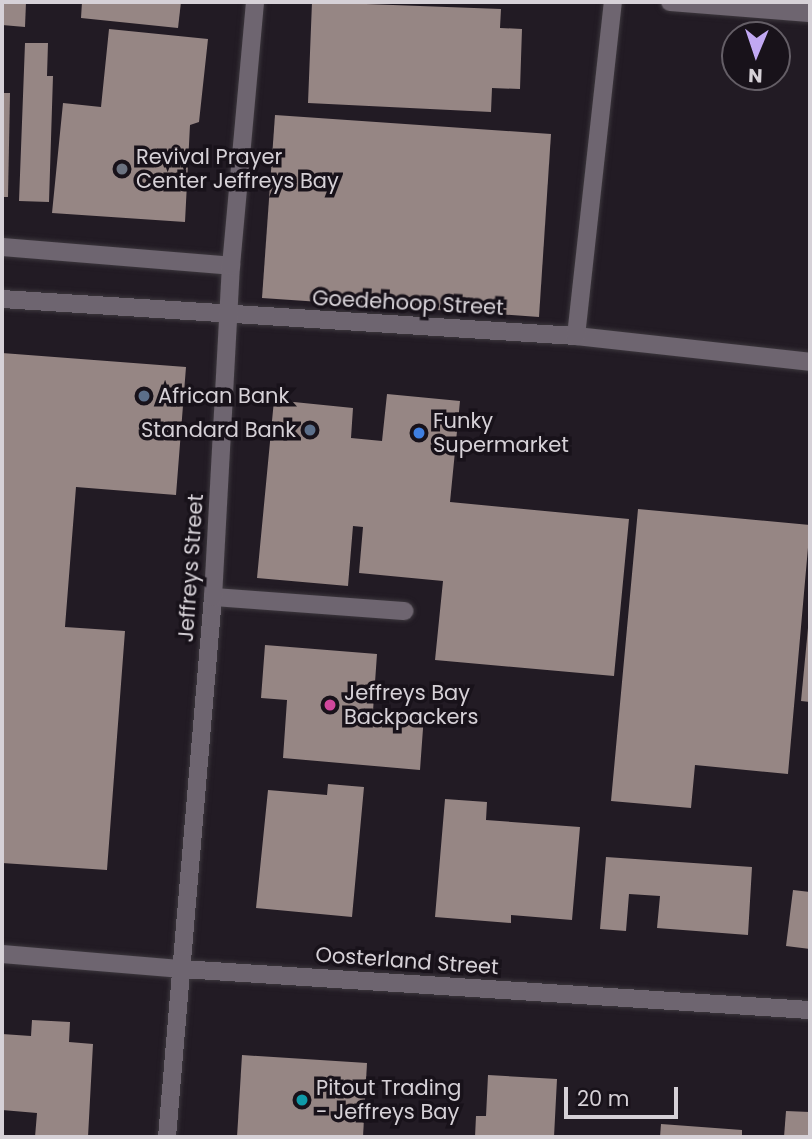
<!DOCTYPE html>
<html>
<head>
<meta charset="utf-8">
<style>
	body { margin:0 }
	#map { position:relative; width:812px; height:1139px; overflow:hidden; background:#221b24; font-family:Poppins,sans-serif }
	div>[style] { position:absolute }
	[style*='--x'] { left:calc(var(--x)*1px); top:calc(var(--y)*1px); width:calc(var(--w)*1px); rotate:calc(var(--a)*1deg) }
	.building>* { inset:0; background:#968684 }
	.roads { filter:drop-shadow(0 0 2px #3c373d) drop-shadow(0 0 2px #3c373d) }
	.minor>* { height:18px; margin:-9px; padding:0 9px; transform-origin:9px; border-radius:9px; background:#6e6570 }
	.dots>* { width:19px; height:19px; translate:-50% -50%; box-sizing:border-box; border:4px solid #18121a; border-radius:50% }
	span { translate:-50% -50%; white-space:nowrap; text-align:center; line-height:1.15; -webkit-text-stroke:7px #18121a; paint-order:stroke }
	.poi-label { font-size:21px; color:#d6d1d7 }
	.left { translate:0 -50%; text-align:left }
	.right { translate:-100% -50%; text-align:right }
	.street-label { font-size:21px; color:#d6d1d7 }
	.frame { position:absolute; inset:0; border:4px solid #d6d1d7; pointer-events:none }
	.north { position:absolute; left:721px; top:21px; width:70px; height:70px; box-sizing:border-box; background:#18121a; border:2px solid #645e66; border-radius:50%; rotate:182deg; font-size:19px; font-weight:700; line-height:28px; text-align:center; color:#d6d1d7 }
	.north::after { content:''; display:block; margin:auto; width:24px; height:32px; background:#c1a8f3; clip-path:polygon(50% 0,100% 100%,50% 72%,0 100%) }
	.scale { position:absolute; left:564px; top:1087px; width:114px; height:32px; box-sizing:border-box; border:4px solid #d6d1d7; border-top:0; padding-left:9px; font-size:21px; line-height:24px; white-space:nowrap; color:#d6d1d7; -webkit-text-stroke:5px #18121a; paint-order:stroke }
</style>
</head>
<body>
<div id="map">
	<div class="building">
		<i style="clip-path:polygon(2px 2px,26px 2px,25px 27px,2px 25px)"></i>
		<i style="clip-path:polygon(82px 2px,181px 2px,178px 28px,81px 18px)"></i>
		<i style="clip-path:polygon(312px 2px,501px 9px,500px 28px,522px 29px,520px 89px,492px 88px,491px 112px,308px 103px)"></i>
		<i style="clip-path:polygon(109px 29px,208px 39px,199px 122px,190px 125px,185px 222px,52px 213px,63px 103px,101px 107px)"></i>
		<i style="clip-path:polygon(25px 43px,48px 43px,47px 76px,53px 76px,49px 202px,19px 201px)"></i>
		<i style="clip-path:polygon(2px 93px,10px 93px,8px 197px,2px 197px)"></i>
		<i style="clip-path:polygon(275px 115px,551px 134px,539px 317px,262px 298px)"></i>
		<i style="clip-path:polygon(2px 353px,186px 367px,176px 495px,76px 487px,65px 627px,125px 631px,107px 870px,2px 863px)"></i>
		<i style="clip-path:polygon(387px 394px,460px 401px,450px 502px,629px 519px,614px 676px,435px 660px,443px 581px,359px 573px,363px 527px,353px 526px,348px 586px,257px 578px,274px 400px,353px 408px,351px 438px,382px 441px)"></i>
		<i style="clip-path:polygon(638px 509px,810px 525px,788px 774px,695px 765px,691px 808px,611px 801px)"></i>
		<i style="clip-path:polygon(808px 628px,810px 628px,810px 702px,801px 701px)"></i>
		<i style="clip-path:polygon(265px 645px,377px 654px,373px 711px,424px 715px,420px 770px,283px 758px,287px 700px,261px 698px)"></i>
		<i style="clip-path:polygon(328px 784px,364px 787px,352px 917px,256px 908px,268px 790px,327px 795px)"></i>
		<i style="clip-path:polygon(445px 799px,487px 802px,486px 820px,580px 827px,572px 920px,511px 915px,511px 923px,435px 917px)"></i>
		<i style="clip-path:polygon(606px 857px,752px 867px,748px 935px,657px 928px,660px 896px,629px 894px,626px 931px,600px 929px)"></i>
		<i style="clip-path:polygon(793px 890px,810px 892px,810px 949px,786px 946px)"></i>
		<i style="clip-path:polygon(32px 1020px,70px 1022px,69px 1042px,93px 1044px,88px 1137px,35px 1137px,37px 1113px,2px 1110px,2px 1034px,31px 1036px)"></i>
		<i style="clip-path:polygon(242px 1055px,367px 1063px,363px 1137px,237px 1137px)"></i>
		<i style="clip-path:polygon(488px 1075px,557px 1079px,554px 1137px,475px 1137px,476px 1116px,486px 1116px)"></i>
		<i style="clip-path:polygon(786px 1111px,810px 1112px,810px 1137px,784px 1137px)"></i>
		<i style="clip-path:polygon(661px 1124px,742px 1130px,742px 1137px,660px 1137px)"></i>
	</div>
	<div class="roads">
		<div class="minor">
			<i style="--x:670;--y:2;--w:140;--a:4.5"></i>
			<i style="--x:2;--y:247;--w:230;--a:4.7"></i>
			<i style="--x:2;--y:299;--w:575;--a:3.69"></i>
			<i style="--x:576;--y:336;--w:235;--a:6.3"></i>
			<i style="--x:576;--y:336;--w:336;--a:-83.7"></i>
			<i style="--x:213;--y:597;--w:192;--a:4.2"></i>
			<i style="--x:2;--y:954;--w:181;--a:4.8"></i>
			<i style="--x:182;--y:969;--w:629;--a:3.74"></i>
			<i style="--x:167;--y:1137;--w:542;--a:-85.13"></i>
			<i style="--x:213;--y:597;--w:331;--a:-86.9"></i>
			<i style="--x:231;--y:266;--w:265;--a:-84.8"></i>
		</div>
	</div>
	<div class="dots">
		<i style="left:122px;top:169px;background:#6b7280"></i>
		<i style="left:144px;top:396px;background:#5c6f8a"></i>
		<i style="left:310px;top:430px;background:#5c6f8a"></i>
		<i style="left:419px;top:433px;background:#3f7fe0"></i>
		<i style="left:330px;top:705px;background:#d1479c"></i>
		<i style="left:302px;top:1100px;background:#0f9aa8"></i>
	</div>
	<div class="poi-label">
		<span class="left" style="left:136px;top:169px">Revival Prayer<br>Center Jeffreys Bay</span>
		<span class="left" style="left:158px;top:396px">African Bank</span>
		<span class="left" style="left:433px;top:433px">Funky<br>Supermarket</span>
		<span class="right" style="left:296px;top:430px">Standard Bank</span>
		<span class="left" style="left:344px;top:705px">Jeffreys Bay<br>Backpackers</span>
		<span class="left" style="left:316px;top:1100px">Pitout Trading<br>- Jeffreys Bay</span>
	</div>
	<div class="street-label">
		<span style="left:408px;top:303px;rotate:3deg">Goedehoop Street</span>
		<span style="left:191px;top:568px;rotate:-86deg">Jeffreys Street</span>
		<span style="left:407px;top:961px;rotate:4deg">Oosterland Street</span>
	</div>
	<div class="frame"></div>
	<div class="north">N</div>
	<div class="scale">20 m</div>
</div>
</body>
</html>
